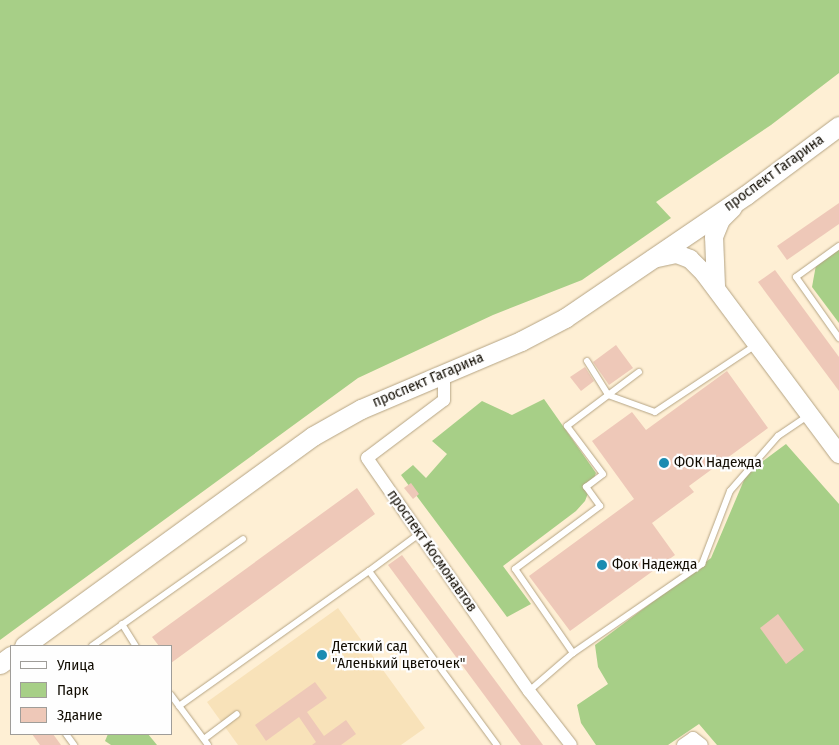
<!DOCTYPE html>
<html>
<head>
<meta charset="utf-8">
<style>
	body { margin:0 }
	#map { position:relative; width:839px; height:745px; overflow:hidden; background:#feefd4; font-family:"Fira Sans Condensed",sans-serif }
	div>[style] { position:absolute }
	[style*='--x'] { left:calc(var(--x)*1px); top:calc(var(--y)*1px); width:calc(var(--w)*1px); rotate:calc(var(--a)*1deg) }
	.built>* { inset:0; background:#f8e2b9 }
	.green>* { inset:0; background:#a7cf87 }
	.building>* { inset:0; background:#eec8b8 }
	.roads { filter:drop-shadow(0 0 1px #b5a484) drop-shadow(0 0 1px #b5a484) }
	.service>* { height:6px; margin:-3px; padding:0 3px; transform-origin:3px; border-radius:3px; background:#fff }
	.minor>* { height:12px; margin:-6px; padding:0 6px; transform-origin:6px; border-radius:6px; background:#fff }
	.secondary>* { height:18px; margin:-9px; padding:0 9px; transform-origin:9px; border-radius:9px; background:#fff }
	.primary>* { height:19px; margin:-9.5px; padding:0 9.5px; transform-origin:9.5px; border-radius:9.5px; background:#fff }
	.dots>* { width:14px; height:14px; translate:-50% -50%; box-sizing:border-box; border:2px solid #fefefe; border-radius:50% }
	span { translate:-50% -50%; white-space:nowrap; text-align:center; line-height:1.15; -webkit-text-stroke:4.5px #fefefe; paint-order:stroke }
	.street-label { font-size:15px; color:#110c02 }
	.poi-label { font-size:15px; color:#110c02 }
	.left { translate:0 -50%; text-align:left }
	.legend { position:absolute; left:10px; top:645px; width:162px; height:90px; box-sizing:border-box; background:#fefefe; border:1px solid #9f9d99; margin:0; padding:6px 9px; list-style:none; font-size:15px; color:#110c02 }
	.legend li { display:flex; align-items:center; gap:10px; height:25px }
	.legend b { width:25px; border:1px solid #9f9d99 }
</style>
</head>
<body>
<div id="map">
	<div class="built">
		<i style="clip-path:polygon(338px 608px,425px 728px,401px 745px,238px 745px,207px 702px)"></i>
	</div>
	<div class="green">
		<i style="clip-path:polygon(0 0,839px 0,839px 73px,771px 125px,656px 202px,671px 218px,582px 280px,493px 315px,358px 378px,0 640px)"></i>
		<i style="clip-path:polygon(839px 249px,839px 323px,812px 287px,816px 265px)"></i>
		<i style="clip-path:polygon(544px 399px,596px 473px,585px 501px,576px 511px,503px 566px,531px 604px,507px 617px,401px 475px,413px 465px,426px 478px,447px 454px,432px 441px,482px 401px,512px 415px)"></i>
		<i style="clip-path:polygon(786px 444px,839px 504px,839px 745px,717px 745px,699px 724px,668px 745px,596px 745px,581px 723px,577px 705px,608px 684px,598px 667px,595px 645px,711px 558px,747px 473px)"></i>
		<i style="clip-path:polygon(108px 734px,148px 734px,157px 745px,111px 745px,105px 741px)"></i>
	</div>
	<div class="building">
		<i style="clip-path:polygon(839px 203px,839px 224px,787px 260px,777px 246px)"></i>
		<i style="clip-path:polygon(775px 270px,839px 357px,839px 391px,758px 282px)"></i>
		<i style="clip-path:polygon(616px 345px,633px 368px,609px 385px,593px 362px)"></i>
		<i style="clip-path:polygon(585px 367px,594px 381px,581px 391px,570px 377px)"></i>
		<i style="clip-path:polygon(727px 371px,768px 428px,689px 486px,694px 492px,652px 523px,675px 555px,570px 631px,529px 576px,634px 499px,592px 441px,632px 412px,646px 430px)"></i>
		<i style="clip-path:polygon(411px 483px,419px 494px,413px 499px,404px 488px)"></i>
		<i style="clip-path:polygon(357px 488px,375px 514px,171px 663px,171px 646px,159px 646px,152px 637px)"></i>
		<i style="clip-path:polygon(402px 555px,543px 745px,521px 745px,388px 565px)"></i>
		<i style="clip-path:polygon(778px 614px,804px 650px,786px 664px,760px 628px)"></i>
		<i style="clip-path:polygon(315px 682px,327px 698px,307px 712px,324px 736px,346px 720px,356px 734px,341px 745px,312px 745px,316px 742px,299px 717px,266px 741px,255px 725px)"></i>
		<i style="clip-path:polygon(32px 734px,53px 734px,61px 745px,40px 745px)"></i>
	</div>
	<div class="roads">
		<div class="service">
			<i style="--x:839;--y:246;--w:53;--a:144.2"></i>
			<i style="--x:796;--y:277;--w:75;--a:54.8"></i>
			<i style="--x:587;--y:361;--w:40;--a:58"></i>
			<i style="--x:608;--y:395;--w:50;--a:19.9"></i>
			<i style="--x:655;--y:412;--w:121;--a:-33.6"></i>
			<i style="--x:419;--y:534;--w:62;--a:143.5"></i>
			<i style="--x:369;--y:571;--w:216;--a:53.7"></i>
			<i style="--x:122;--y:624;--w:26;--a:58"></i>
			<i style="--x:92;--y:646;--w:185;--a:-35.3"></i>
			<i style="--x:573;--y:653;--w:102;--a:-124.6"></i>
			<i style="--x:515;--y:569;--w:106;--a:-36.5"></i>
			<i style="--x:600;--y:506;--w:24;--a:-126"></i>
			<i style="--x:586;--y:487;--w:21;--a:-37"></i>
			<i style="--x:603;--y:474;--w:60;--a:-126.9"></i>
			<i style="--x:567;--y:426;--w:90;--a:-36.9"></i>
			<i style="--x:529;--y:691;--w:58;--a:-40.8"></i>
			<i style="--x:573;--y:653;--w:157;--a:-34.6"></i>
			<i style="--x:702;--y:564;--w:78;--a:-69"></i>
			<i style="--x:730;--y:491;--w:73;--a:-48.9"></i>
			<i style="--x:778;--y:436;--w:37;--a:-34"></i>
			<i style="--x:171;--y:695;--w:62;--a:53.5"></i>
			<i style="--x:179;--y:706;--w:233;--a:-35.4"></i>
			<i style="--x:66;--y:734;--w:14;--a:54"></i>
			<i style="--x:204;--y:739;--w:41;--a:-37.1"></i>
		</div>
		<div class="minor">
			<i style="--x:444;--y:373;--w:27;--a:90"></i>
			<i style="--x:444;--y:400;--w:96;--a:143"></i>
			<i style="--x:367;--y:458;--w:284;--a:55.2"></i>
			<i style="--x:529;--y:691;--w:68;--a:52.1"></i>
			<i style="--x:683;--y:745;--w:12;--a:-35"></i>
			<i style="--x:693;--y:738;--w:11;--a:38"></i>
		</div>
		<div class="secondary">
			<i style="--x:653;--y:259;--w:25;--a:-12"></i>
			<i style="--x:677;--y:254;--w:14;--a:21"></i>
			<i style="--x:690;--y:259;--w:20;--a:45"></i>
			<i style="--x:704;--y:273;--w:226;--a:53.3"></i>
			<i style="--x:716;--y:286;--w:49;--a:-92.3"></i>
			<i style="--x:714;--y:237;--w:18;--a:-68"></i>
			<i style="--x:721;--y:220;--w:17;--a:-45"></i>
		</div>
		<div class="primary">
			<i style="--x:24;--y:646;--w:357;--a:-36"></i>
			<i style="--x:313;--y:436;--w:55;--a:-29.4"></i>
			<i style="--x:361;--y:409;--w:174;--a:-23"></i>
			<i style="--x:521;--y:341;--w:50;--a:-27.6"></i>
			<i style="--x:565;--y:318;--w:219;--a:-34.2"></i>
			<i style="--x:746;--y:195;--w:116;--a:-36.6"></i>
			<i style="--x:0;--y:664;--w:14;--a:-36"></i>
		</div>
	</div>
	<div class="dots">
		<i style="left:664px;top:463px;background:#1b8cb1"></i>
		<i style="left:602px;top:565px;background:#1b8cb1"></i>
		<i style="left:322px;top:655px;background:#1b8cb1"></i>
	</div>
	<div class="street-label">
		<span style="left:774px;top:173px;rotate:-36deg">проспект Гагарина</span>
		<span style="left:428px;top:380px;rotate:-23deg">проспект Гагарина</span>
		<span style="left:432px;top:551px;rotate:55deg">проспект Космонавтов</span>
	</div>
	<div class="poi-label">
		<span class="left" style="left:674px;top:463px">ФОК Надежда</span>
		<span class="left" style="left:612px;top:565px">Фок Надежда</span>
		<span class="left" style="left:332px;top:655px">Детский сад<br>"Аленький цветочек"</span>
	</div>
	<ul class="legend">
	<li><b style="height:6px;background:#fff"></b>Улица</li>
	<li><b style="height:14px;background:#a7cf87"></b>Парк</li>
	<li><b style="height:14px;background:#eec8b8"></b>Здание</li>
	</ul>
</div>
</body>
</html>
